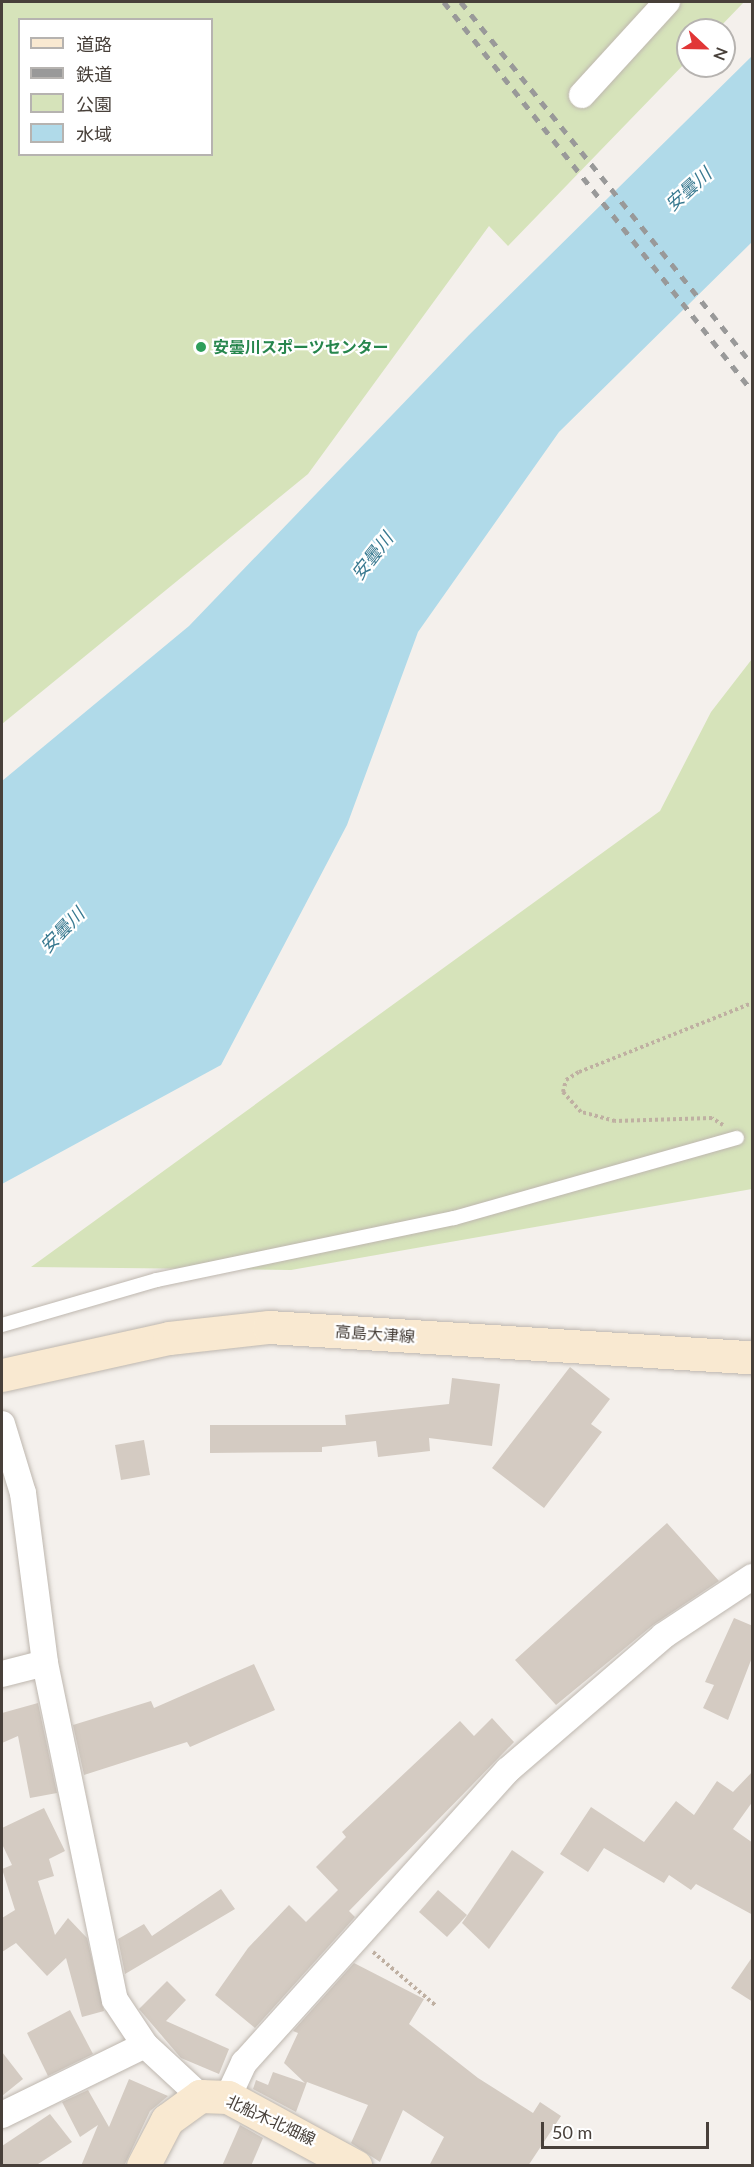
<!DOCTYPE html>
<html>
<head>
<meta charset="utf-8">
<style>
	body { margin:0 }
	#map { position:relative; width:754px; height:2167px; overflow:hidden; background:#f4f0ec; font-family:Lato,"Noto Sans JP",sans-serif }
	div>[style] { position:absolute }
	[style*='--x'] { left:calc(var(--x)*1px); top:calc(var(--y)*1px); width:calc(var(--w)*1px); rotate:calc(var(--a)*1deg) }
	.green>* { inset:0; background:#d6e3ba }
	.water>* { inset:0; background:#b0dae9 }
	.building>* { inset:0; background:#d4cbc2 }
	.path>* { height:4px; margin-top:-2px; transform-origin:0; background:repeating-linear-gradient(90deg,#bfb0a2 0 3px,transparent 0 6px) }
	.roads { filter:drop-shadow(0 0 2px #beb7af) drop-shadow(0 0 2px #beb7af) }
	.lane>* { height:14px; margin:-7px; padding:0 7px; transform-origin:7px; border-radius:7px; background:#fff }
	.street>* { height:26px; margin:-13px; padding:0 13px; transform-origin:13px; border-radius:13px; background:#fff }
	.secondary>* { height:33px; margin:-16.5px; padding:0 16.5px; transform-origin:16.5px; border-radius:16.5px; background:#f9e9d1 }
	.rail>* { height:4.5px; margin-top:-2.25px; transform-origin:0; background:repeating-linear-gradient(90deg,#999 0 8px,transparent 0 16px) }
	.dots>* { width:16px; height:16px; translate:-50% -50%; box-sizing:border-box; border:3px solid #fff; border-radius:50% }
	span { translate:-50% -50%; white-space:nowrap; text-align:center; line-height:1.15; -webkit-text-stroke:4.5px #fff; paint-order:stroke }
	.leisure-label { font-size:16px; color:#27864d; font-weight:700 }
	.left { translate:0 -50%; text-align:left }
	.street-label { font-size:16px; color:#48403a }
	.water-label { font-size:18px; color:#387990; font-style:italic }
	.frame { position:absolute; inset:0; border:3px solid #48403a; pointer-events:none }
	.legend { position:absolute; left:18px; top:18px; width:195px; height:138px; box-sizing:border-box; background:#fff; border:2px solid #b6b3b0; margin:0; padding:8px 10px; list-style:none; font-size:18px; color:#48403a }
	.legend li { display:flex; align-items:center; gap:12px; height:30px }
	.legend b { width:30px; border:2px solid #b6b3b0 }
	.north { position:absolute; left:676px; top:18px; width:60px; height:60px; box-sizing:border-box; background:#fff; border:2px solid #b6b3b0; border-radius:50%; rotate:112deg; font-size:16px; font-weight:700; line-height:24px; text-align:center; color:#48403a }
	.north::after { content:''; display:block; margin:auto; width:21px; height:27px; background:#e13636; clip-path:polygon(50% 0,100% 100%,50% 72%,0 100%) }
	.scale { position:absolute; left:541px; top:2122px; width:168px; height:27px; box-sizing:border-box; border:3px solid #48403a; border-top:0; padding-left:8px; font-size:18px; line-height:21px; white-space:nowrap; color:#48403a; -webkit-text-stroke:4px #fff; paint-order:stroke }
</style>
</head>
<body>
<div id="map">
	<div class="green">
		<i style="clip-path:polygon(evenodd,2px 2px,744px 2px,717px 30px,688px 30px,688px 60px,508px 246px,489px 226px,308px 474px,2px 724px,2px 2px,20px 20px,212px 20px,212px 154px,20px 154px,20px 20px)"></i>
		<i style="clip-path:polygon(752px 659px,752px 1189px,291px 1270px,31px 1267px,660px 811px,711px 712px)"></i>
	</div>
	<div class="water">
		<i style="clip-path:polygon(752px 56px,752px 242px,559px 432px,418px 632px,347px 825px,221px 1065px,2px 1184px,2px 781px,189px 626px,469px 335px)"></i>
	</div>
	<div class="building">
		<i style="clip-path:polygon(570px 1367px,610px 1399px,591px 1424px,602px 1432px,544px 1508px,492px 1468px)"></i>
		<i style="clip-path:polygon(452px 1378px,500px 1384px,492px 1446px,429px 1438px,430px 1451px,378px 1457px,376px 1441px,322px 1447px,322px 1452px,210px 1453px,210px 1425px,346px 1425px,345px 1415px,449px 1404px)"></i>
		<i style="clip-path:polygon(144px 1440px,150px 1475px,121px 1480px,115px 1445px)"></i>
		<i style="clip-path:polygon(667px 1523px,719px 1581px,653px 1625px,556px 1705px,515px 1660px)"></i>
		<i style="clip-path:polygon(734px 1618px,753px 1626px,753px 1655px,728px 1720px,703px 1708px,714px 1685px,705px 1682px)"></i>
		<i style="clip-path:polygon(254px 1664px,275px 1710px,190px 1747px,187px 1742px,84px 1775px,73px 1725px,151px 1701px,154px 1708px)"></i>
		<i style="clip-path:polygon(38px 1703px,57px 1793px,30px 1798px,18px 1736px,2px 1743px,2px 1713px)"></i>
		<i style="clip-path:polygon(492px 1718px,514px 1742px,349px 1911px,355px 1917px,255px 2028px,215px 1995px,248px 1948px,289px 1905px,306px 1922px,338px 1890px,316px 1867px,346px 1837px,342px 1832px,460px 1721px,474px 1736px)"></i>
		<i style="clip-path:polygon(753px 1771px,753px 1801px,733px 1829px,753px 1843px,753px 1915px,696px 1884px,691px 1890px,669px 1875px,664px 1883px,604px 1848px,588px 1872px,560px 1854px,591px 1807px,644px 1842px,676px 1801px,694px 1815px,717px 1781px,733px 1792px)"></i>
		<i style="clip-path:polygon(44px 1808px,65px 1851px,49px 1859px,54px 1876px,38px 1881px,55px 1935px,68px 1918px,87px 1938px,104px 2011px,82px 2017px,66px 1958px,47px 1976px,16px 1943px,2px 1952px,2px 1918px,15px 1910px,2px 1869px,12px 1865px,2px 1844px,2px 1828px)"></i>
		<i style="clip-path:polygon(512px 1850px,544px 1872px,489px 1949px,462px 1923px)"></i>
		<i style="clip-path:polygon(221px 1889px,235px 1909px,125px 1974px,118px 1939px,144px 1924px,152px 1936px)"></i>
		<i style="clip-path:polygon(438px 1890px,467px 1915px,447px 1937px,419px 1912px)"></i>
		<i style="clip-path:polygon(753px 1956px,753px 2002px,731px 1988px)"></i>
		<i style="clip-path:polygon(354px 1963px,424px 1999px,409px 2024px,478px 2078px,533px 2113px,540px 2102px,561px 2116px,528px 2166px,429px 2166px,444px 2137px,403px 2110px,380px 2162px,351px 2143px,368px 2105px,307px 2082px,296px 2112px,253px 2089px,256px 2080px,268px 2085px,273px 2072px,305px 2083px,284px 2063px,298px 2033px,293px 2031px)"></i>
		<i style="clip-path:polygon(167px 1981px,186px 2000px,166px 2021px,229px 2049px,219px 2074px,181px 2058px,139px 2009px)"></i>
		<i style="clip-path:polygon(70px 2010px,93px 2054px,48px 2076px,27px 2033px)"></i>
		<i style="clip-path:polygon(2px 2052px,23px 2079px,2px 2096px)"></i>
		<i style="clip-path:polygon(129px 2079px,168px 2096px,150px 2111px,124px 2166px,81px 2166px,98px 2125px,80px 2137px,62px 2102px,88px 2090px,109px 2127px)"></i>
		<i style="clip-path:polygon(50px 2114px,72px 2142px,35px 2166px,2px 2166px,2px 2146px)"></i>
		<i style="clip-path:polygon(240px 2125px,263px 2138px,251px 2166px,222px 2166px)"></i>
	</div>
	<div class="path">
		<i style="--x:723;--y:1125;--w:13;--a:-148"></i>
		<i style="--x:712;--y:1118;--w:97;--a:178.2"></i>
		<i style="--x:615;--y:1121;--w:35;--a:-165"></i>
		<i style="--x:581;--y:1112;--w:27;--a:-132"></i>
		<i style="--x:563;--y:1092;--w:12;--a:-76"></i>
		<i style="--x:566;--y:1080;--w:15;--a:-32"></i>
		<i style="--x:579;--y:1072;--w:186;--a:-21.7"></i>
		<i style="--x:373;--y:1952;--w:82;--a:40.5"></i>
	</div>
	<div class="roads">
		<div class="lane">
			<i style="--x:2;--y:1325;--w:161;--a:-16.2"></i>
			<i style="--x:157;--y:1280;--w:303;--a:-11.8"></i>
			<i style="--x:454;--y:1218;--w:294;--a:-15.8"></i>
		</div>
		<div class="street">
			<i style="--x:582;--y:95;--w:126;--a:-47.6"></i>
			<i style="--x:2;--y:1424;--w:72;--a:73.1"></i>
			<i style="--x:23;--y:1493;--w:171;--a:82.6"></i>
			<i style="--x:45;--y:1663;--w:344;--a:78.3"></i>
			<i style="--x:115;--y:2000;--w:54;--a:56.3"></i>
			<i style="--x:145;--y:2045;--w:75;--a:42.8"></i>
			<i style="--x:2;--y:1674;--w:44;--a:-14.3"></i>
			<i style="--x:228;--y:2097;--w:38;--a:-65"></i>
			<i style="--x:244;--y:2063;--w:394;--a:-48"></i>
			<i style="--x:508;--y:1770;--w:205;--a:-40.8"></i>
			<i style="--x:663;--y:1636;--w:107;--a:-33.5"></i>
			<i style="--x:2;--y:2115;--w:159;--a:-26.1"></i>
		</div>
		<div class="secondary">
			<i style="--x:2;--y:1375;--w:171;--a:-12.5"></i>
			<i style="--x:169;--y:1338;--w:101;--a:-6.3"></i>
			<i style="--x:269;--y:1327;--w:484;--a:3.6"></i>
			<i style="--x:143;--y:2166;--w:52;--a:-62.4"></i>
			<i style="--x:167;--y:2120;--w:41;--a:-36"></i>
			<i style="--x:200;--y:2096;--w:28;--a:2"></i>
			<i style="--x:228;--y:2097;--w:145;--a:28.5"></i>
		</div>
	</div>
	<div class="rail">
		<i style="--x:444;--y:2;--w:495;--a:51.6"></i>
		<i style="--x:461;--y:2;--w:464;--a:51.2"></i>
	</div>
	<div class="dots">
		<i style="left:201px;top:347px;background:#2e9e5b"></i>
	</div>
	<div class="leisure-label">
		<span class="left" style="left:213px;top:347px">安曇川スポーツセンター</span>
	</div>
	<div class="street-label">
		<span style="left:375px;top:1334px;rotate:4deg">高島大津線</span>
		<span style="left:271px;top:2120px;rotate:25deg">北船木北畑線</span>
	</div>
	<div class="water-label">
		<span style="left:688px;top:189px;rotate:-42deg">安曇川</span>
		<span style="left:372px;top:556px;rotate:-52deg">安曇川</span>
		<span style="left:62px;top:930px;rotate:-46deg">安曇川</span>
	</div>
	<div class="frame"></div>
	<ul class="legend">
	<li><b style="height:8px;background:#f9e9d1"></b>道路</li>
	<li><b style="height:8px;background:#999"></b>鉄道</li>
	<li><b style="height:16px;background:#d6e3ba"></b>公園</li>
	<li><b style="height:16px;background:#b0dae9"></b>水域</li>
	</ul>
	<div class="north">N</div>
	<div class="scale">50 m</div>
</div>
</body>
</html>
